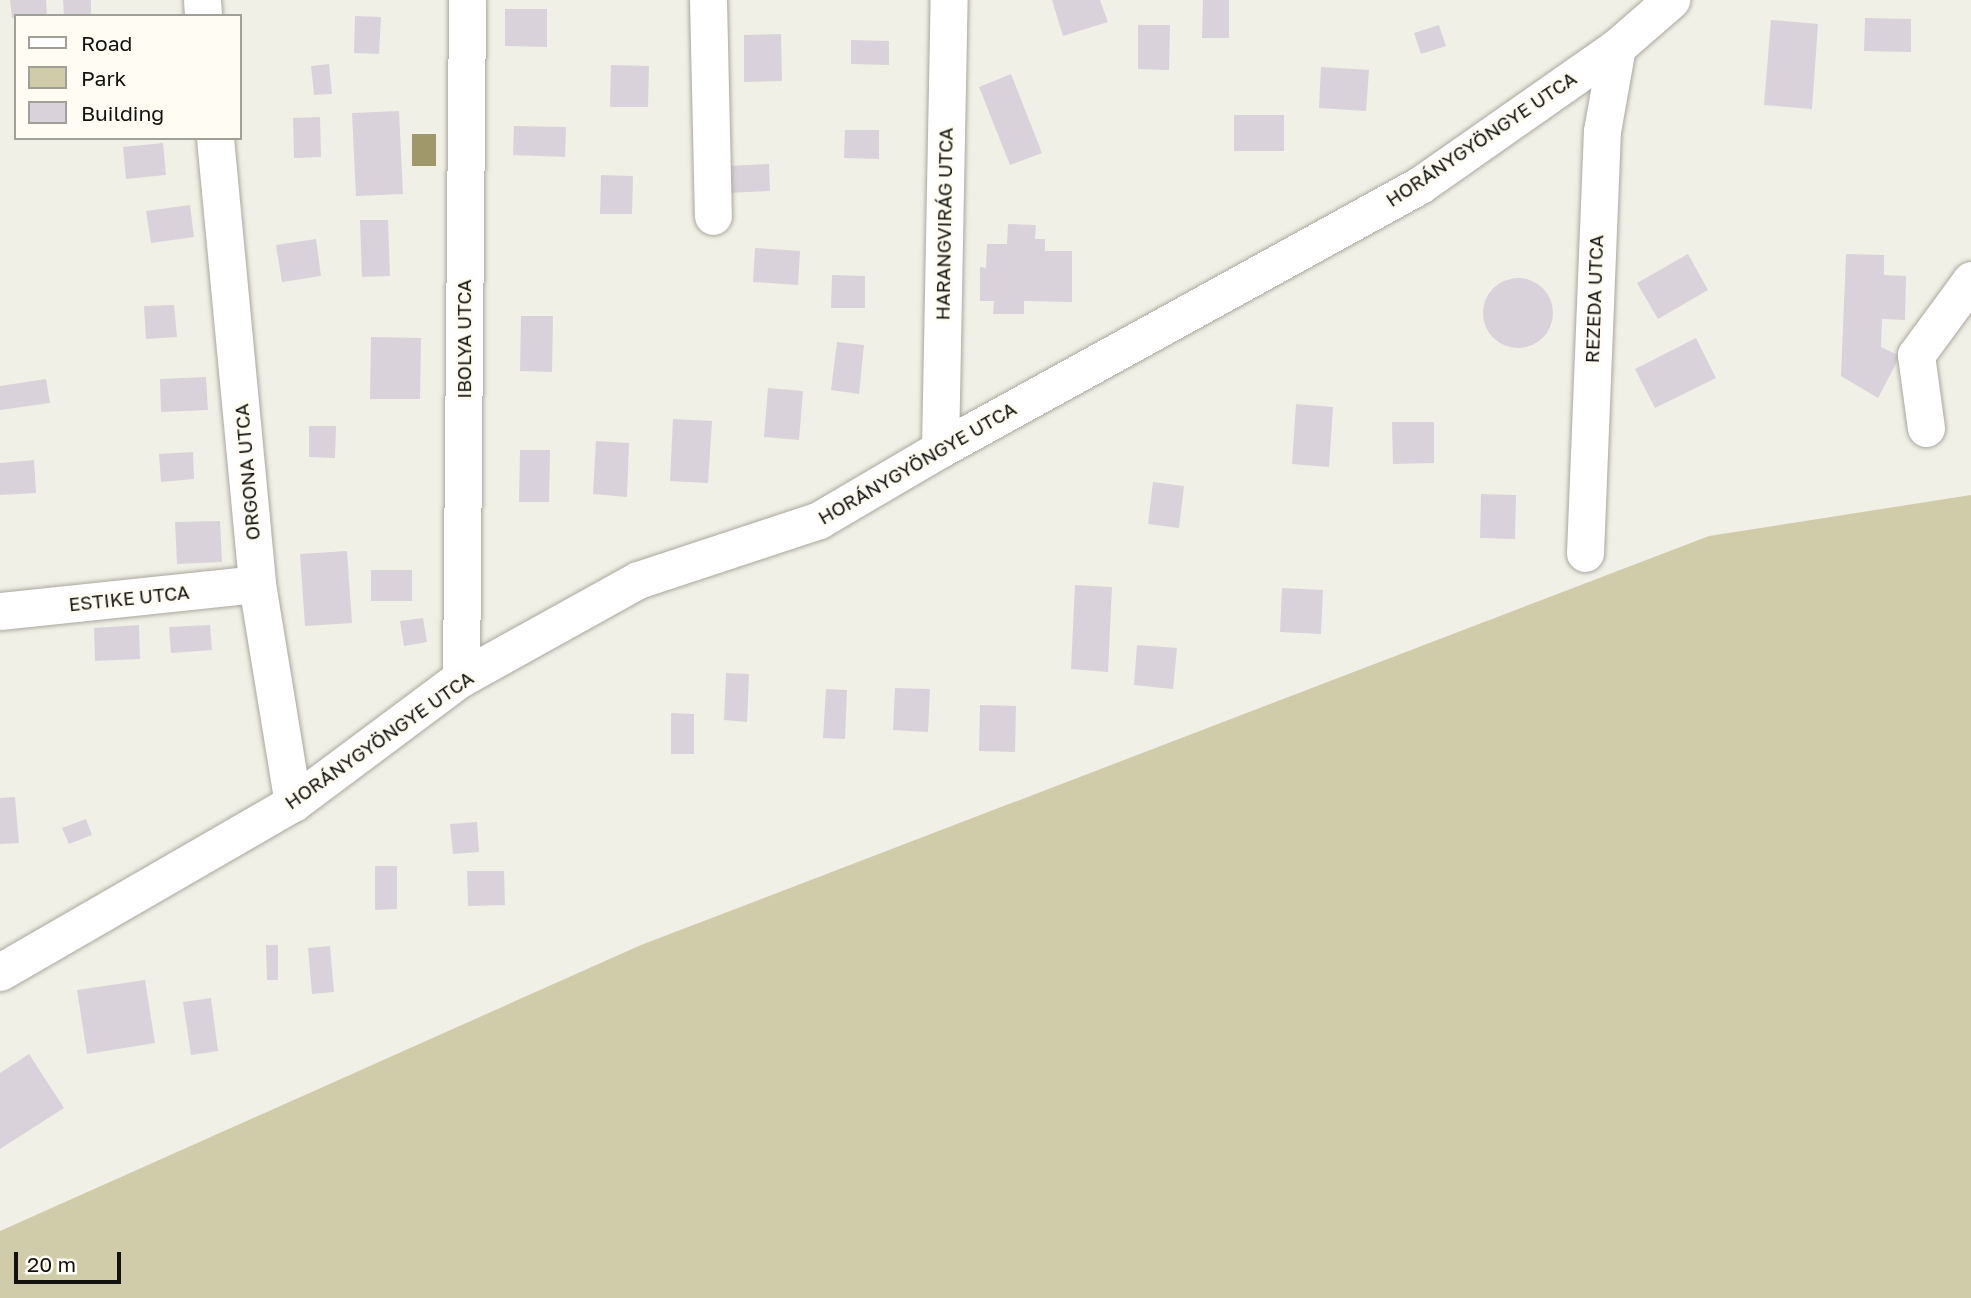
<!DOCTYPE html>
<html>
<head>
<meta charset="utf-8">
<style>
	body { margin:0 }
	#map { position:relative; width:1971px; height:1298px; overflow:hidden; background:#f1f0e6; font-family:"Golos Text",sans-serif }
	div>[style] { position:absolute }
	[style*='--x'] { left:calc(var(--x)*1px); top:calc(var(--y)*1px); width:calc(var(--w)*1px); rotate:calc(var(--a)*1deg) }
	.green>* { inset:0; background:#d0cba8 }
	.water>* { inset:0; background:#a0986a }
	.building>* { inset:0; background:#d9d2da }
	.round { border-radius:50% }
	.roads { filter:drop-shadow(0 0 2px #a9a79e) drop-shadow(0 0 2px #a9a79e) }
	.minor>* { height:37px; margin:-18.5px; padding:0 18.5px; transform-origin:18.5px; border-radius:18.5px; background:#fff }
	span { translate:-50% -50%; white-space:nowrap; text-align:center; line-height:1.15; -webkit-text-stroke:6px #fffdf3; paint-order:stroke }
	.street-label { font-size:19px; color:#12120f }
	.legend { position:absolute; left:14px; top:14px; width:228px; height:126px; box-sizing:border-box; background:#fffdf3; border:2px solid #a09f98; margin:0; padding:9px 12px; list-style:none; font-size:21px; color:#12120f }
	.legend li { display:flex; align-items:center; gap:14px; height:35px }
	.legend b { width:35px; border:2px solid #a09f98 }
	.scale { position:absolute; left:14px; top:1252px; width:107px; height:32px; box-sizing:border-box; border:4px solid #12120f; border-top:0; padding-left:9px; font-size:21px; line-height:24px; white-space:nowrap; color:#12120f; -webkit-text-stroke:5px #fffdf3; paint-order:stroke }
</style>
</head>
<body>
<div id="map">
	<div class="green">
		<i style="clip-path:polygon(1971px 495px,1971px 1298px,0 1298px,0 1231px,641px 945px,1709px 536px)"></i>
	</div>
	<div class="water">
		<i style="clip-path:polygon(412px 134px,436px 134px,436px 166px,412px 166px)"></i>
	</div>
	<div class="building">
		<i style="clip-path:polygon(10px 0,46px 0,47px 15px,12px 18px)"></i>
		<i style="clip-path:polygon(63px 0,91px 0,91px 16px,64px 16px)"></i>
		<i style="clip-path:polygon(1052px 0,1100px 0,1108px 22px,1063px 36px)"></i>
		<i style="clip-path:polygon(1203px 0,1229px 0,1229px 38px,1202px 38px)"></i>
		<i style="clip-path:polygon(505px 9px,547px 9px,547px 47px,505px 46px)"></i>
		<i style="clip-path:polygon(355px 16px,381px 17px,379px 54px,354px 53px)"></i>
		<i style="clip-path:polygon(1865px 18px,1911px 19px,1911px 52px,1864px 51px)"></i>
		<i style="clip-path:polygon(1771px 20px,1818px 24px,1812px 109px,1764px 105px)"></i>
		<i style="clip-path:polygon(1138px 25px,1170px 25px,1169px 70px,1138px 69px)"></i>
		<i style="clip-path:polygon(1439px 25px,1446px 46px,1421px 54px,1414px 33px)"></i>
		<i style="clip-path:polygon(781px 34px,782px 81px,744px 82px,744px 35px)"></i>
		<i style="clip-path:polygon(851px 40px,889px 41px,889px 65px,851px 64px)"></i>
		<i style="clip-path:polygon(329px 64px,332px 94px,314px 95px,311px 66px)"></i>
		<i style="clip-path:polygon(611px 65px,649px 66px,648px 107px,610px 107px)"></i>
		<i style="clip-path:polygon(1321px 67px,1369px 70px,1366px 111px,1319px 108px)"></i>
		<i style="clip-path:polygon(1011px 74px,1042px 153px,1010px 165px,979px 87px)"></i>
		<i style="clip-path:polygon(399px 111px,403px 194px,356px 196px,352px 113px)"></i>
		<i style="clip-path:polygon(1234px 115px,1284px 115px,1284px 151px,1234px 151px)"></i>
		<i style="clip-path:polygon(320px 117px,321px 157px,294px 158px,293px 118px)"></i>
		<i style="clip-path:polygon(514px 126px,566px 127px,565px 157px,513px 155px)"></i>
		<i style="clip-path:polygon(845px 130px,879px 130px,879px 159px,844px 158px)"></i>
		<i style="clip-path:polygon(163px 143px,166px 175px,126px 179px,123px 147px)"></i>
		<i style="clip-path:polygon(769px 164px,770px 191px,727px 193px,726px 166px)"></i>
		<i style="clip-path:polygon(601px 175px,633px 176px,632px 214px,600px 214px)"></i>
		<i style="clip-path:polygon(190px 205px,194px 237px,151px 243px,146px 211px)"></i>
		<i style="clip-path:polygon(360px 220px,388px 220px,390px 276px,362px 277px)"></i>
		<i style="clip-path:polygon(1008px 224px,1036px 225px,1035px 239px,1045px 239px,1045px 251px,1072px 251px,1072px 302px,1024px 301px,1024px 314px,993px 314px,994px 301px,980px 301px,980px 267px,986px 268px,987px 244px,1007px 244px)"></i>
		<i style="clip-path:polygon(316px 239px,321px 276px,282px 282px,276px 245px)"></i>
		<i style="clip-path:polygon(755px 248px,800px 251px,798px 285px,753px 282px)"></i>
		<i style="clip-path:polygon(1688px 254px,1708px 290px,1658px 319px,1637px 283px)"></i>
		<i style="clip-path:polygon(1846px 254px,1884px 255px,1884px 275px,1906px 276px,1905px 320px,1882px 319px,1881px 347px,1900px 356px,1878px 398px,1841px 376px)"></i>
		<i style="clip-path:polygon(832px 275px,865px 276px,865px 308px,831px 308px)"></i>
		<i class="round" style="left:1483px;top:278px;width:70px;height:70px"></i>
		<i style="clip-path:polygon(174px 305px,177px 337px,146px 339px,144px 306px)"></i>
		<i style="clip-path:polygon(521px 316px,553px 316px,552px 372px,520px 371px)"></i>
		<i style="clip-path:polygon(371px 337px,421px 338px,420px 399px,370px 399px)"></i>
		<i style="clip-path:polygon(1696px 338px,1716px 378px,1655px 408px,1635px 369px)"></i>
		<i style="clip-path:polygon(837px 342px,864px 345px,859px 394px,831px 390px)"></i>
		<i style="clip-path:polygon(206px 377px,208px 410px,161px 412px,160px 379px)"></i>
		<i style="clip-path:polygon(46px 379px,50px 403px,0 410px,0 386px)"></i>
		<i style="clip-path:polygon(768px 388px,803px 391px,799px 440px,764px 437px)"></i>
		<i style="clip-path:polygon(1296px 404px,1333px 407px,1329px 467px,1292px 464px)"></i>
		<i style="clip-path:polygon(673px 419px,712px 421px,708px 483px,670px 481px)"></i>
		<i style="clip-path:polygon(1392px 422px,1434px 422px,1434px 463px,1393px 464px)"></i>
		<i style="clip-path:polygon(309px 426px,336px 426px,335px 458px,309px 457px)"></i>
		<i style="clip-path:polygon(596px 441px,629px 443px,627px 497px,593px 494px)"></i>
		<i style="clip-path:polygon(520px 450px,550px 450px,549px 502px,519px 502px)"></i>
		<i style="clip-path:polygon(193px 452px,194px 479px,161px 482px,159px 454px)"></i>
		<i style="clip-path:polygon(34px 460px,36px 493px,0 495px,0 463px)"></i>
		<i style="clip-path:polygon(1153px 482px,1184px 486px,1179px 528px,1148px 524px)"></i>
		<i style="clip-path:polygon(1481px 494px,1516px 495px,1515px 539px,1480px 538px)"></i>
		<i style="clip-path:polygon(220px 521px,222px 562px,177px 564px,175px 522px)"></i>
		<i style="clip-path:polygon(347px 551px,352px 623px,305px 626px,300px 554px)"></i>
		<i style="clip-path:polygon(371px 570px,412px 570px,412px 601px,371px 601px)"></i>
		<i style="clip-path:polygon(1075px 585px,1112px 587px,1108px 672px,1071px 669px)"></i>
		<i style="clip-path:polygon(1282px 588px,1323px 590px,1321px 634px,1280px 632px)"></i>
		<i style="clip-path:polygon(423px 618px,427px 642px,404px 646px,400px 621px)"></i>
		<i style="clip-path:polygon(139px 625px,140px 659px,95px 661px,94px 628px)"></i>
		<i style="clip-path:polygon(210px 625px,212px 650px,171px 653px,169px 627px)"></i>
		<i style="clip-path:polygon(1137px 645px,1177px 648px,1173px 689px,1134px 685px)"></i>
		<i style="clip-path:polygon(726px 673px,749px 674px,747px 722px,724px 720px)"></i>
		<i style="clip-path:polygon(895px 688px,930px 689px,928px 732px,893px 730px)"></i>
		<i style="clip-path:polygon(826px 689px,847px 690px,845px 739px,823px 738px)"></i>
		<i style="clip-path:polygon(980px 705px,1016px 706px,1015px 752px,979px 751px)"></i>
		<i style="clip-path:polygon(671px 713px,694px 714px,694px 754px,671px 754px)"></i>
		<i style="clip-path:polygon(15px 797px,19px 843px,0 844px,0 798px)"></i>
		<i style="clip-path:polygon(86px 819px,92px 835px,69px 844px,62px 828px)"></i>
		<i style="clip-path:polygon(477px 822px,479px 852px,453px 854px,450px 824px)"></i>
		<i style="clip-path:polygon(375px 866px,397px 866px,397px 909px,375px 910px)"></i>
		<i style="clip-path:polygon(467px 871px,504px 871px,505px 905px,468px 906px)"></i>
		<i style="clip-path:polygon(266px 945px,278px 945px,278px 980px,267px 980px)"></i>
		<i style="clip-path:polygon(330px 946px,334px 992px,312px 994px,308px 948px)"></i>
		<i style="clip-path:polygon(145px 980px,155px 1043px,87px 1054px,77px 990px)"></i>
		<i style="clip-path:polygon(211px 998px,218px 1051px,191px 1055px,183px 1002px)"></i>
		<i style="clip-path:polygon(29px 1054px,64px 1108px,0 1149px,0 1073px)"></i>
	</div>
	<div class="roads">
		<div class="minor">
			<i style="--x:202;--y:0;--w:16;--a:86"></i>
			<i style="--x:708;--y:0;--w:216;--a:88.7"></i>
			<i style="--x:215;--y:138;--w:448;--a:84.6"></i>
			<i style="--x:257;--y:584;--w:222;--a:80.7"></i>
			<i style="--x:1926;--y:428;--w:74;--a:-97.8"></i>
			<i style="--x:1916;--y:355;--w:93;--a:-53.7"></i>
			<i style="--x:940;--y:449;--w:449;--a:-88.9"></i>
			<i style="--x:1585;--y:553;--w:422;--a:-87.7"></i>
			<i style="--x:1602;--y:131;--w:85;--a:-79.9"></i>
			<i style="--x:0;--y:611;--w:258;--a:-6"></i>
			<i style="--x:461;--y:678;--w:678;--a:-89.49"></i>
			<i style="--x:0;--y:972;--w:338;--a:-30"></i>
			<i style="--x:293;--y:803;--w:209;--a:-36.7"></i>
			<i style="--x:461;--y:678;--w:202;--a:-29"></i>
			<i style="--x:638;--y:580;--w:191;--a:-18.3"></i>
			<i style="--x:819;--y:520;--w:140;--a:-30.4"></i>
			<i style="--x:940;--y:449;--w:548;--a:-28.81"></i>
			<i style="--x:1420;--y:185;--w:241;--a:-35"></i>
			<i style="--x:1617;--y:47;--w:72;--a:-41"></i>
		</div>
	</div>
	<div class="street-label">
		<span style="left:1481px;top:139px;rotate:-34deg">HORÁNYGYÖNGYE UTCA</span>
		<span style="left:944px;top:224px;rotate:-89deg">HARANGVIRÁG UTCA</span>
		<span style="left:1594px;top:299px;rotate:-88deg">REZEDA UTCA</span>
		<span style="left:464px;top:339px;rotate:-90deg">IBOLYA UTCA</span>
		<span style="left:917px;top:463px;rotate:-30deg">HORÁNYGYÖNGYE UTCA</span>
		<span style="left:247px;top:472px;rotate:-95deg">ORGONA UTCA</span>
		<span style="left:129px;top:598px;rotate:-6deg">ESTIKE UTCA</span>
		<span style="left:379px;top:740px;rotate:-35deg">HORÁNYGYÖNGYE UTCA</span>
	</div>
	<ul class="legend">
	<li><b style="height:9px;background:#fff"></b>Road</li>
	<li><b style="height:19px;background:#d0cba8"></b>Park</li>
	<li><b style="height:19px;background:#d9d2da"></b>Building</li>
	</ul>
	<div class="scale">20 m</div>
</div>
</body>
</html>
